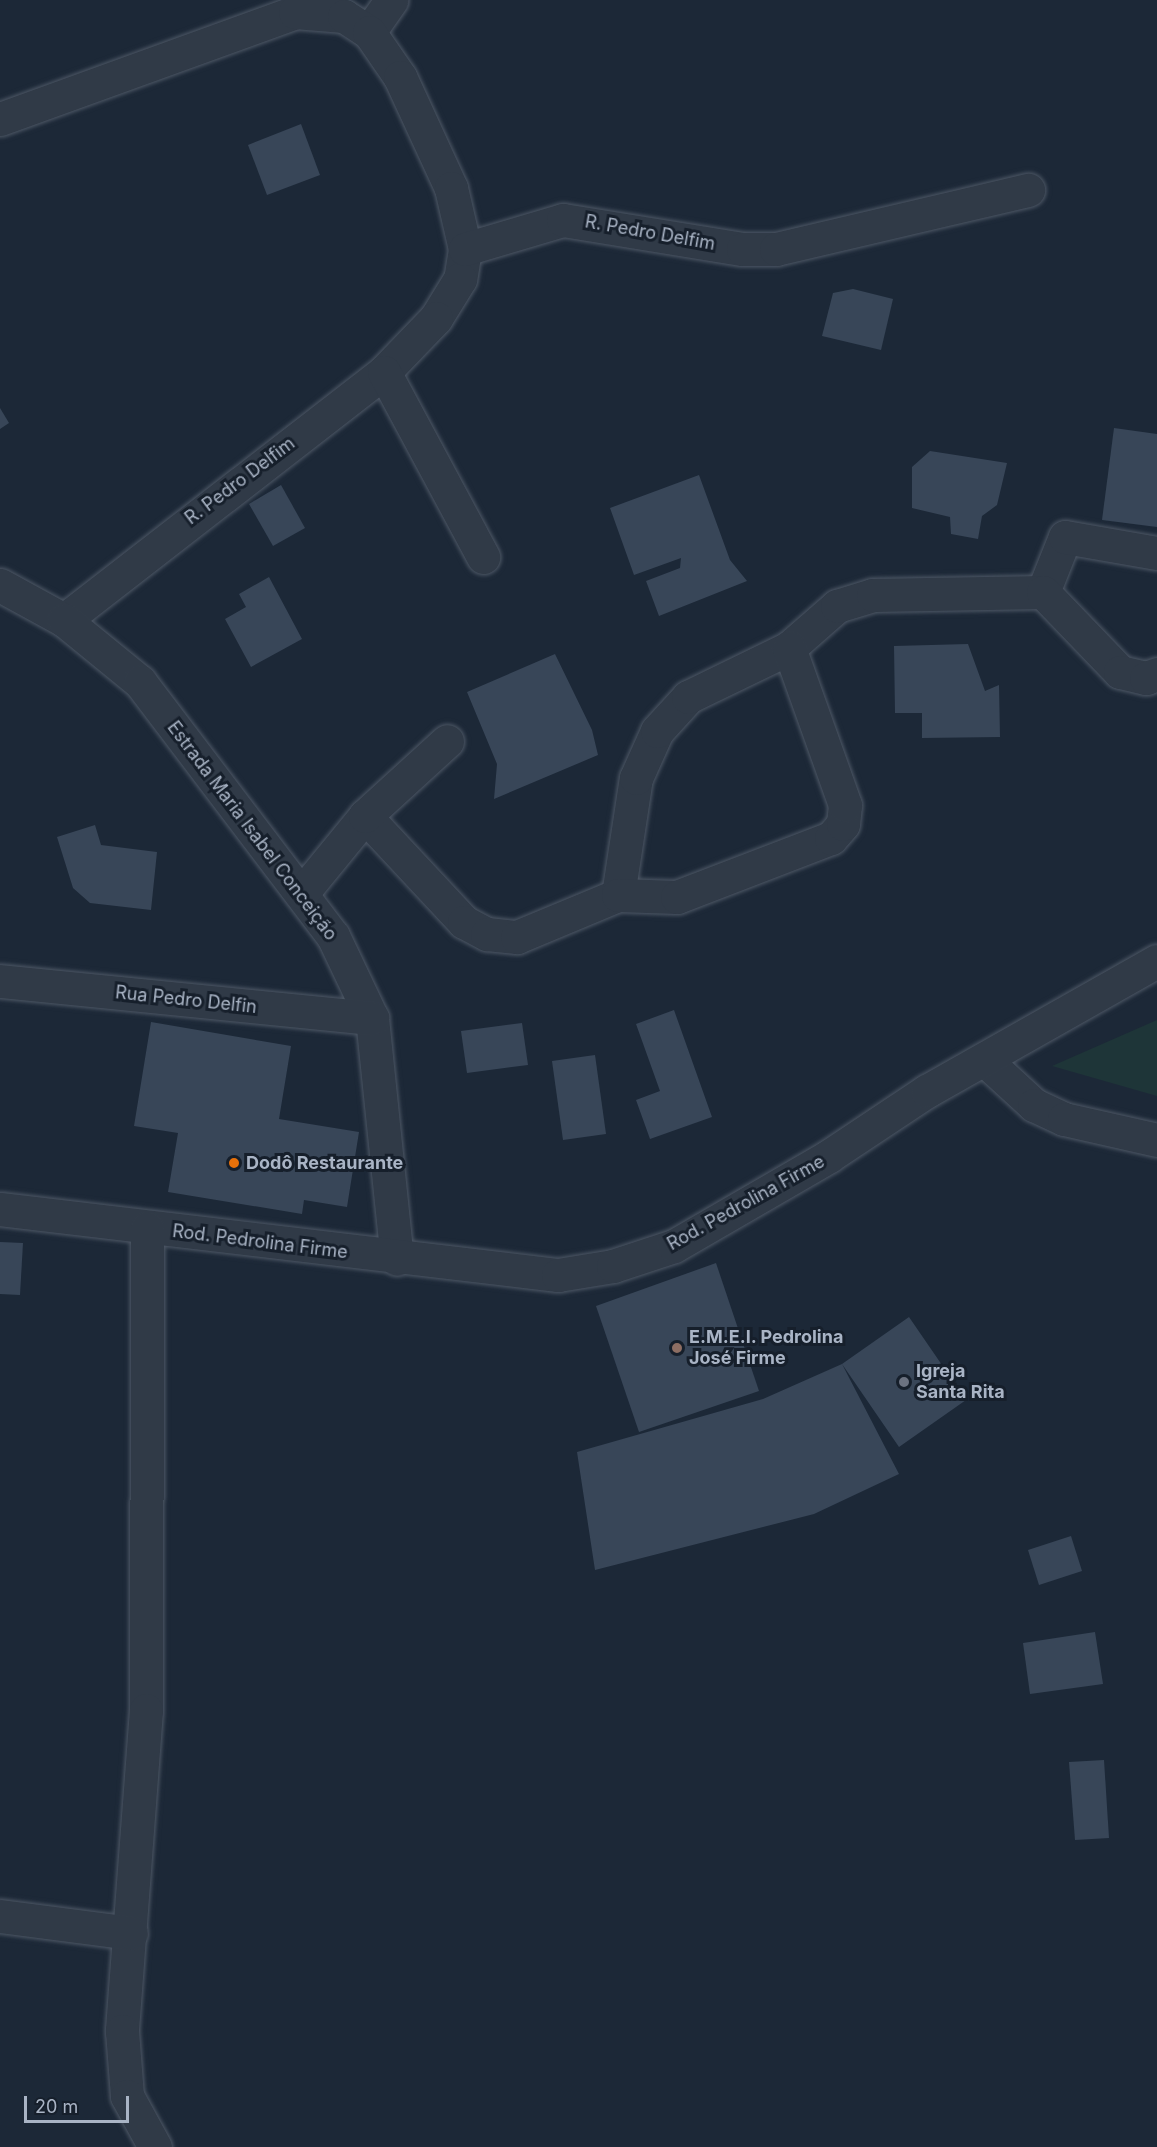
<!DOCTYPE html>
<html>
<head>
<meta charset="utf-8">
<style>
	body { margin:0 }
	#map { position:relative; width:1157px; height:2147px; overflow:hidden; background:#1c2837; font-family:Inter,sans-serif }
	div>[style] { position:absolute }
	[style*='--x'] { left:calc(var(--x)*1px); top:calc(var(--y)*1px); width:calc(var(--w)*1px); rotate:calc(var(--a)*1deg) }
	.green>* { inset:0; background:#1e3538 }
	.building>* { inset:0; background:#384658 }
	.roads { filter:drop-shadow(0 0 2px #4d5765) drop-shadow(0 0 2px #4d5765) }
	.minor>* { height:33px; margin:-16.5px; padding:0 16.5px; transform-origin:16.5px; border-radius:16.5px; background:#303a47 }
	.dots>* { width:16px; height:16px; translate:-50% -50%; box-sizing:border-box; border:3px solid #161f2b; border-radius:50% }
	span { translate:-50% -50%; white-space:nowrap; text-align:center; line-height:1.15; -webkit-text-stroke:6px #161f2b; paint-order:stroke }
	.street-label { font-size:18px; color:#a9b4c5 }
	.poi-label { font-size:18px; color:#a9b4c5; font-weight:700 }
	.left { translate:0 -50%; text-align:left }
	.scale { position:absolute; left:24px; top:2096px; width:105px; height:27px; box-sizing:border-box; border:3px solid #a9b4c5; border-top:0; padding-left:8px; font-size:18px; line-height:21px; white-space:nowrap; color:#a9b4c5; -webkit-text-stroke:4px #161f2b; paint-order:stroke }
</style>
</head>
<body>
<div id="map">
	<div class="green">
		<i style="clip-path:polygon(1157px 1020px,1157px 1096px,1052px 1066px)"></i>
	</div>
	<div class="building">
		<i style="clip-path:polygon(301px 124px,320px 175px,267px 195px,248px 145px)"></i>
		<i style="clip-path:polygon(853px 289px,893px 299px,881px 350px,822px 336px,833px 293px)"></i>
		<i style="clip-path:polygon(0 408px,9px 423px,0 429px)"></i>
		<i style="clip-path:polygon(1114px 428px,1157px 434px,1157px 527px,1102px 520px)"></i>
		<i style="clip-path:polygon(930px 451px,1007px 463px,997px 505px,982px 516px,978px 539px,951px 534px,950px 517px,912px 508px,912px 467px)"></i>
		<i style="clip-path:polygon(699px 475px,730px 560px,747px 581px,659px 616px,646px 581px,680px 568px,681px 558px,634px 575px,610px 508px)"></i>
		<i style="clip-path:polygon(281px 485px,305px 528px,273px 546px,249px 504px)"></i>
		<i style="clip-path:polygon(269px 577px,302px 639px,251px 667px,225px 619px,246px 607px,239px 594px)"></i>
		<i style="clip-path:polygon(968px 644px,985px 691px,999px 685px,1000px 737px,922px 738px,922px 713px,895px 713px,894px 646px)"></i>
		<i style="clip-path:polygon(555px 654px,592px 730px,598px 755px,494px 799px,497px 764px,467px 692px)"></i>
		<i style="clip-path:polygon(95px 825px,101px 845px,157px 852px,151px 910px,90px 903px,73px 888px,57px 837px)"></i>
		<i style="clip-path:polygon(674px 1010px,712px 1117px,650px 1139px,636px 1100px,660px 1091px,636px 1024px)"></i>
		<i style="clip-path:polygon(151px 1022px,291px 1046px,279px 1119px,359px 1132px,347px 1207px,304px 1200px,302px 1214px,168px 1192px,178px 1133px,134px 1126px)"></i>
		<i style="clip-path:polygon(522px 1023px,528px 1065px,467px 1073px,461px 1031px)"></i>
		<i style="clip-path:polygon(595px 1055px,606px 1134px,563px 1140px,552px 1061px)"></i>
		<i style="clip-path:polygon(0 1242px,23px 1243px,20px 1295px,0 1294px)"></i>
		<i style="clip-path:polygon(716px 1263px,759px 1391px,639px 1432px,596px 1306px)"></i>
		<i style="clip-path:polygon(909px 1317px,966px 1400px,899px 1447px,842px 1364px,899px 1474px,814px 1514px,595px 1570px,577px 1452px,763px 1399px,842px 1364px)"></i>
		<i style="clip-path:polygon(1071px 1536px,1082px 1571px,1039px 1585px,1028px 1550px)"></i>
		<i style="clip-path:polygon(1095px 1632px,1103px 1684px,1030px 1694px,1023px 1643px)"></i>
		<i style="clip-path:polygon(1104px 1760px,1109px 1838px,1075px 1840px,1069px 1762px)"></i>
	</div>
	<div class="roads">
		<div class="minor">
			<i style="--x:369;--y:32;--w:39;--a:-55"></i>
			<i style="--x:0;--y:119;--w:314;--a:-19.9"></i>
			<i style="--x:295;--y:12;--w:49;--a:4.7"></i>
			<i style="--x:344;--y:16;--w:30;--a:33"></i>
			<i style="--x:369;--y:32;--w:55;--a:55.4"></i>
			<i style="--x:400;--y:77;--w:122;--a:65.3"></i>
			<i style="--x:451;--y:188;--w:63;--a:77.1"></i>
			<i style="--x:465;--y:249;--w:30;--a:99"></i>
			<i style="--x:460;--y:279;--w:46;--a:121.6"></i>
			<i style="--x:436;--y:318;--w:75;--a:133.9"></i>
			<i style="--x:384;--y:372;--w:405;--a:142.2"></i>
			<i style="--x:465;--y:249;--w:102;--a:-16.5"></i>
			<i style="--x:563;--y:220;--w:182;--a:9.2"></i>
			<i style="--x:743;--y:249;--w:33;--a:0"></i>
			<i style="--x:776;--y:249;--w:259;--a:-13.2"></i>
			<i style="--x:384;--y:372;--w:210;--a:61.8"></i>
			<i style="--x:0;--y:585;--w:73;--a:28.7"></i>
			<i style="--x:64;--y:620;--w:98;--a:39.2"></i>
			<i style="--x:140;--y:682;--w:319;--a:52.8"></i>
			<i style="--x:333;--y:936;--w:91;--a:64.6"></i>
			<i style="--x:372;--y:1018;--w:242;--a:84.1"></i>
			<i style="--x:1043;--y:592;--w:59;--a:-68.2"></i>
			<i style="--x:1065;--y:537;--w:93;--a:9.9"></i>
			<i style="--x:365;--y:816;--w:145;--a:47"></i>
			<i style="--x:464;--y:922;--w:26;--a:28"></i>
			<i style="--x:487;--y:934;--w:30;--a:6"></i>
			<i style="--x:517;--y:937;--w:109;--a:-22.6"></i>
			<i style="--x:618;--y:895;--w:118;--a:-81.3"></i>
			<i style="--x:636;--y:778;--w:51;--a:-65.9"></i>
			<i style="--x:657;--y:731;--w:46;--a:-47.6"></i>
			<i style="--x:688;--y:697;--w:112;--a:-25.9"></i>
			<i style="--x:789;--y:648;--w:64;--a:-41.2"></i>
			<i style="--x:837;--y:606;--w:38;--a:-17"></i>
			<i style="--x:873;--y:595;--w:170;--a:-1"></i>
			<i style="--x:1043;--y:592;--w:111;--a:46.1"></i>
			<i style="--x:1120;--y:672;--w:27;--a:13"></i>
			<i style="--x:1146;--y:678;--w:12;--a:-20"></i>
			<i style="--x:302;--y:893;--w:99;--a:-50.7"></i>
			<i style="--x:365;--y:816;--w:111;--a:-42.4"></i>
			<i style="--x:618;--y:895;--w:59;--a:1.9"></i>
			<i style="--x:677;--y:897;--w:165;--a:-21"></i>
			<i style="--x:831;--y:838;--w:18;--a:-49"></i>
			<i style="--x:843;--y:824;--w:19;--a:-84"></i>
			<i style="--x:845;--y:805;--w:167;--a:-109.6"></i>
			<i style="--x:0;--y:981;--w:374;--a:5.7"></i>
			<i style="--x:985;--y:1060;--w:67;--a:42.6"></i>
			<i style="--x:1034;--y:1105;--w:33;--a:25"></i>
			<i style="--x:1064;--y:1119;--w:95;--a:12.7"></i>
			<i style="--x:0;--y:1209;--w:562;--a:6.75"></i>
			<i style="--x:558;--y:1275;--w:56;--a:-9.3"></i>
			<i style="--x:613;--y:1266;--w:64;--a:-18.2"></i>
			<i style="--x:674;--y:1246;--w:179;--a:-30.1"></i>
			<i style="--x:829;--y:1156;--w:118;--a:-33.6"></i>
			<i style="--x:927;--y:1091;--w:264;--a:-29.5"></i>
			<i style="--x:147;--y:1228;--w:482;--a:90.1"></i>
			<i style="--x:146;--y:1710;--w:322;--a:94.3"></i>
			<i style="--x:122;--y:2031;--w:65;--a:85.6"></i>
			<i style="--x:127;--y:2096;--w:58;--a:61.2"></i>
			<i style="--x:0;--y:1916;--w:132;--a:7.4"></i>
		</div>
	</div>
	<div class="dots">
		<i style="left:234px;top:1163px;background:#e8710a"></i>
		<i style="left:677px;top:1348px;background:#8d6e63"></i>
		<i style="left:904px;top:1382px;background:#6b7280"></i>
	</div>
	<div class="street-label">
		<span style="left:650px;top:233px;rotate:10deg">R. Pedro Delfim</span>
		<span style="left:240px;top:481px;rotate:-37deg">R. Pedro Delfim</span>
		<span style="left:252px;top:831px;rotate:53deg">Estrada Maria Isabel Conceição</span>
		<span style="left:186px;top:1000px;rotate:6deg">Rua Pedro Delfin</span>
		<span style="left:746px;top:1203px;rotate:-29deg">Rod. Pedrolina Firme</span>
		<span style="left:260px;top:1242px;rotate:7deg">Rod. Pedrolina Firme</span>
	</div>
	<div class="poi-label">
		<span class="left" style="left:246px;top:1163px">Dodô Restaurante</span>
		<span class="left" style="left:689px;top:1348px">E.M.E.I. Pedrolina<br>José Firme</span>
		<span class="left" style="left:916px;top:1382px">Igreja<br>Santa Rita</span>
	</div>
	<div class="scale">20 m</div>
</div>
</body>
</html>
